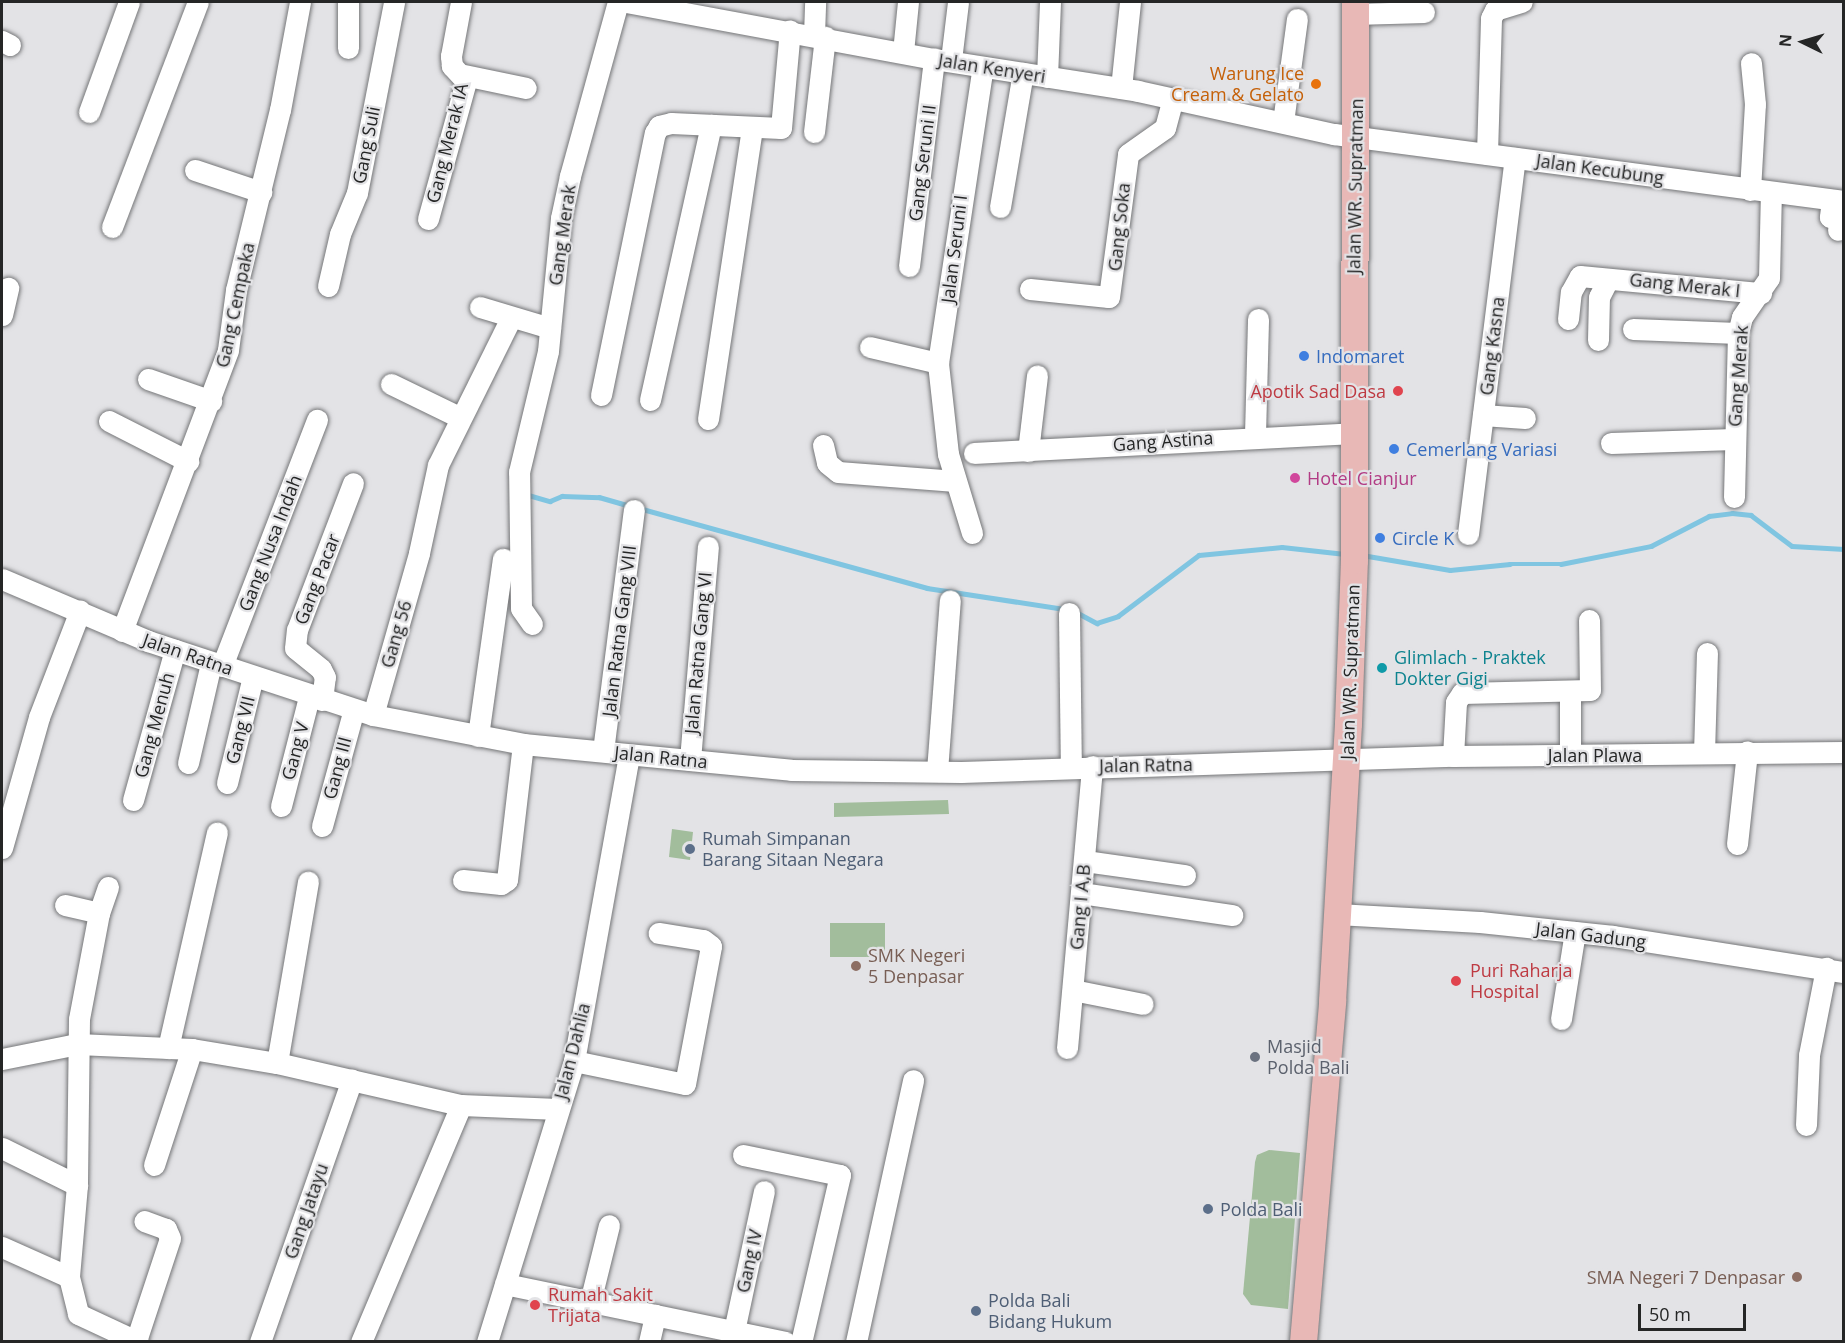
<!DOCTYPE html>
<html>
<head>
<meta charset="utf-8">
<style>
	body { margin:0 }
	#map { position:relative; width:1845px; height:1343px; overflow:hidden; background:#e3e3e6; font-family:"Open Sans",sans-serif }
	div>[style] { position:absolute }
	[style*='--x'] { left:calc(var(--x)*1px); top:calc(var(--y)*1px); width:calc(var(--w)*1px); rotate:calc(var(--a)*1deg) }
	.green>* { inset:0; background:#a2bd9c }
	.stream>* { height:4.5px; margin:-2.25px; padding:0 2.25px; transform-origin:2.25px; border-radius:2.25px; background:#80c5e1 }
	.roads { filter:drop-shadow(0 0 2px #757678) drop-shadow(0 0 2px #757678) }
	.minor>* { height:21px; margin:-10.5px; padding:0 10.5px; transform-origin:10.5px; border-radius:10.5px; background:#fff }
	.major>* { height:27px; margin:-13.5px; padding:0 13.5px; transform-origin:13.5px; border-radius:13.5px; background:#e8b8b6 }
	.dots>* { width:16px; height:16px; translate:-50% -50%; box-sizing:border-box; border:3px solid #e3e3e6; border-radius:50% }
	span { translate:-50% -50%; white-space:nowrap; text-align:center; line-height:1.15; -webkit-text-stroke:4.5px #e3e3e6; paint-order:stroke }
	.street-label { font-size:18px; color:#252626 }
	.food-label { font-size:18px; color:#c56008 }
	.right { translate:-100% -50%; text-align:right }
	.shop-label { font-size:18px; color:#366cbe }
	.left { translate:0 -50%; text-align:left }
	.health-label { font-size:18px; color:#be3a42 }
	.hotel-label { font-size:18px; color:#b23c85 }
	.culture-label { font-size:18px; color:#0d838f }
	.service-label { font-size:18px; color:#4e5e75 }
	.education-label { font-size:18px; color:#785e54 }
	.worship-label { font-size:18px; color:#5b616d }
	.frame { position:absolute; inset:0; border:3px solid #252626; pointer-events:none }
	.north { position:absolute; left:1773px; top:12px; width:60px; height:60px; -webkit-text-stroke:4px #e3e3e6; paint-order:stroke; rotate:275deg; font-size:16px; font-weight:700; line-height:24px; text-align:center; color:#252626 }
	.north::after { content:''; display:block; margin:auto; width:21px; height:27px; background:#252626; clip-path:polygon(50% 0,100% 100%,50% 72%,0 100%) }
	.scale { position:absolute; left:1638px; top:1304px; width:108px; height:27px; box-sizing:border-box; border:3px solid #252626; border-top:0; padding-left:8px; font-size:18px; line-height:21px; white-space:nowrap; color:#252626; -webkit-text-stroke:4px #e3e3e6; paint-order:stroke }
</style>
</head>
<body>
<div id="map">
	<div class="green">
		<i style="clip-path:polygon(948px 800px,949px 814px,834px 817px,834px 803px)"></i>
		<i style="clip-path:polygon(672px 829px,693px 832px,690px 860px,669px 857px)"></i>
		<i style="clip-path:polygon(830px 923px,885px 923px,885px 957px,830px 957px)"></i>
		<i style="clip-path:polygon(1269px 1150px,1300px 1153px,1288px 1309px,1251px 1305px,1243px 1294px,1255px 1162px,1257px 1155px)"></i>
	</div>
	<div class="stream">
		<i style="--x:525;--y:494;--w:26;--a:16"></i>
		<i style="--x:550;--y:501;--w:13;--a:-23"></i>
		<i style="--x:562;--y:496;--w:37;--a:2"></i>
		<i style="--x:599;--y:497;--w:33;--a:16"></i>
		<i style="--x:639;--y:508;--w:299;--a:15.5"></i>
		<i style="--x:927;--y:588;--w:140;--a:8.7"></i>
		<i style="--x:1362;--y:555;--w:89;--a:9.7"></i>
		<i style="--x:1450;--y:570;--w:60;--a:-5.7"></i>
		<i style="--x:1510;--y:564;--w:51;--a:0"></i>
		<i style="--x:1561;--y:564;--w:92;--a:-11.3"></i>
		<i style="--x:1651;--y:546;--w:65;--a:-27.3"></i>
		<i style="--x:1709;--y:516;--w:23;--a:-7"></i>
		<i style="--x:1732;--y:513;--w:19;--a:6"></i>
		<i style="--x:1751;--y:515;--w:51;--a:37.1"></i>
		<i style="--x:1792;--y:546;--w:52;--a:3.3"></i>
		<i style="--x:1076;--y:612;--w:24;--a:28"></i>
		<i style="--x:1097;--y:623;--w:22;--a:-18"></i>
		<i style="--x:1118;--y:616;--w:101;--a:-37"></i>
		<i style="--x:1199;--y:555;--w:83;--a:-5.5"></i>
		<i style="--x:1282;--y:547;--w:63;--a:6.3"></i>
	</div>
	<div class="roads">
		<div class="minor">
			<i style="--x:626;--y:2;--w:313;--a:10.5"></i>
			<i style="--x:934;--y:59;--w:206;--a:8.9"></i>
			<i style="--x:1138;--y:91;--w:201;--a:12.4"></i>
			<i style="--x:1334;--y:134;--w:514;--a:7.48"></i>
			<i style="--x:1355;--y:14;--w:69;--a:-1.7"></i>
			<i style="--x:814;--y:35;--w:33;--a:-88"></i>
			<i style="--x:2;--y:41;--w:9;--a:27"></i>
			<i style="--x:348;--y:48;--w:46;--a:-90"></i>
			<i style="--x:903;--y:52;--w:50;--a:-84.3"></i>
			<i style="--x:951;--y:60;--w:58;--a:-83.1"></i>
			<i style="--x:464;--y:75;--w:63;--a:11.8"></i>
			<i style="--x:1047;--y:77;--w:75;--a:-87.7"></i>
			<i style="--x:1121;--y:88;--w:86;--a:-84"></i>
			<i style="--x:89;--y:112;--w:117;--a:-70"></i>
			<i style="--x:1283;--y:122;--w:104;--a:-82.3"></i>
			<i style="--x:814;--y:132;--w:96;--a:-83.4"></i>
			<i style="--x:1487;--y:154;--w:136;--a:-88.3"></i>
			<i style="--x:1491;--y:18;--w:9;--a:-63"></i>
			<i style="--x:1495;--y:10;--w:28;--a:-17"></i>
			<i style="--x:195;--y:170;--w:70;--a:18.4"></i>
			<i style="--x:1750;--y:190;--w:86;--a:-86.7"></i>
			<i style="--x:1755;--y:104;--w:41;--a:-95.6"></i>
			<i style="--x:1832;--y:200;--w:17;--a:97"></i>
			<i style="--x:1830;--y:217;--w:10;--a:6"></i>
			<i style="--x:1840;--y:218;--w:12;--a:99"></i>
			<i style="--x:1000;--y:207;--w:136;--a:-80.3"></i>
			<i style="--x:428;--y:219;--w:143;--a:-74.6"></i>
			<i style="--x:466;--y:81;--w:21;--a:-133"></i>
			<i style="--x:452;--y:66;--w:10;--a:-96"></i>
			<i style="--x:451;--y:56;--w:55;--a:-79.5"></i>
			<i style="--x:112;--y:227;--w:241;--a:-69.1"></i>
			<i style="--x:909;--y:266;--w:209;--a:-83.1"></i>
			<i style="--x:328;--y:286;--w:53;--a:-77"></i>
			<i style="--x:340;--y:234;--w:44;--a:-67.5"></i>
			<i style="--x:357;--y:193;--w:195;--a:-79"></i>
			<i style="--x:1030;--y:289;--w:79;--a:5.8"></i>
			<i style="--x:1109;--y:297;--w:144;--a:-82.4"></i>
			<i style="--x:1128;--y:154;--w:45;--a:-35.1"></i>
			<i style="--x:1165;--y:128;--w:31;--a:-75"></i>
			<i style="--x:480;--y:307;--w:73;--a:16.7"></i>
			<i style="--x:2;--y:315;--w:28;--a:-77"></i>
			<i style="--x:1568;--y:319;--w:27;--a:-84"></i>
			<i style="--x:1571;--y:292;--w:18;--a:-61"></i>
			<i style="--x:1580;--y:276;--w:182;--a:5.4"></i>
			<i style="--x:1633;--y:329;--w:105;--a:2.2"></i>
			<i style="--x:1598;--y:340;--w:43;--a:-88.7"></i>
			<i style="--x:1599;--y:297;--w:20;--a:-63"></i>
			<i style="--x:870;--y:347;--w:70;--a:13.2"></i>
			<i style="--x:148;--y:379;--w:67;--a:19.2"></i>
			<i style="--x:391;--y:384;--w:76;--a:25.9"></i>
			<i style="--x:601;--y:395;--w:268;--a:-78.4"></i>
			<i style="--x:655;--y:133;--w:8;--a:-60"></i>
			<i style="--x:659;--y:126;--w:12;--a:-14"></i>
			<i style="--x:671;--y:123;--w:110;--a:2.6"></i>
			<i style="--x:781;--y:128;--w:98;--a:-84.8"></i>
			<i style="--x:650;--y:400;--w:282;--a:-77.5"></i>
			<i style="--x:1483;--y:415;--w:42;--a:4.1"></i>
			<i style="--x:708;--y:419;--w:295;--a:-81.4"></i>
			<i style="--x:109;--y:421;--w:89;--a:26.9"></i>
			<i style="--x:1255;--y:435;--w:116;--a:-88.5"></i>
			<i style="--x:1611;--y:443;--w:123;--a:-1.9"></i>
			<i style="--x:823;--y:445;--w:18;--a:77"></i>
			<i style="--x:827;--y:463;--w:14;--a:39"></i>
			<i style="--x:838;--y:472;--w:118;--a:4.4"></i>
			<i style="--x:1028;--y:451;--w:76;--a:-83.2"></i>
			<i style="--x:974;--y:453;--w:379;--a:-3"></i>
			<i style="--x:1734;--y:497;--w:164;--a:-88.6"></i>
			<i style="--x:1738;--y:333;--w:16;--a:-76"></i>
			<i style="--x:1742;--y:317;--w:47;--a:-55.3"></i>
			<i style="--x:1769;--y:278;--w:86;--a:-88.7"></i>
			<i style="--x:972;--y:533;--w:83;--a:-106.9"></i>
			<i style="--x:948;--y:454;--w:92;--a:-96.3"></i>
			<i style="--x:938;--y:363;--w:299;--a:-81.4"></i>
			<i style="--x:1468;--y:534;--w:379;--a:-82.9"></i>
			<i style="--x:2;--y:579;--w:159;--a:23"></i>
			<i style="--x:148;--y:641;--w:237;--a:18.2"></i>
			<i style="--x:373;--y:715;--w:153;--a:10.9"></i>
			<i style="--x:523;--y:744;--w:269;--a:5.5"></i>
			<i style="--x:791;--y:770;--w:170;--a:0.7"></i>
			<i style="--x:961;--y:772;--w:492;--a:-1.9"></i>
			<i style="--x:1453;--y:756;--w:391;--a:-0.6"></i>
			<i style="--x:1069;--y:613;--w:153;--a:89.3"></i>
			<i style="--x:532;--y:624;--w:19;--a:-125"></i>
			<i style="--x:521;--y:608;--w:136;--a:-90.8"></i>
			<i style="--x:519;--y:472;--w:124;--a:-76.5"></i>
			<i style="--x:548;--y:351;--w:134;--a:-84.4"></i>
			<i style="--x:561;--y:218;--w:43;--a:-77.9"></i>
			<i style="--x:570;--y:176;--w:180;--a:-74.6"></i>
			<i style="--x:122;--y:631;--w:300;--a:-69.3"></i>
			<i style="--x:228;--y:350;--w:61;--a:-82.4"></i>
			<i style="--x:236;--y:290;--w:185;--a:-76.3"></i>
			<i style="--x:280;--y:110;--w:110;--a:-79.5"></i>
			<i style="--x:222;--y:666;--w:264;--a:-68.9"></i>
			<i style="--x:322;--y:700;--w:23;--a:-83"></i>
			<i style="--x:325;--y:677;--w:9;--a:-117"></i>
			<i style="--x:321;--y:669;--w:33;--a:-141"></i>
			<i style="--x:295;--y:648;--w:18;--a:-84"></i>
			<i style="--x:297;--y:630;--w:157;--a:-69.1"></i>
			<i style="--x:373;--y:715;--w:168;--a:-74.1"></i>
			<i style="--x:419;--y:553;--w:90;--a:-77.8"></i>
			<i style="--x:438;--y:465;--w:164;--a:-63.6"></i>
			<i style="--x:478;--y:736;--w:179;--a:-82"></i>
			<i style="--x:603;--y:751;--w:243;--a:-82.7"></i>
			<i style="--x:1704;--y:753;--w:100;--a:-88.3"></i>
			<i style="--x:1570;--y:755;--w:64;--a:-90"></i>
			<i style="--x:1453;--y:756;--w:54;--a:-86.8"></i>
			<i style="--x:1456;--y:702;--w:11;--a:-56"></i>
			<i style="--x:1462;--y:693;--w:128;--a:-1.3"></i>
			<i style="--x:1590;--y:690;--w:70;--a:-90.8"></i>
			<i style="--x:690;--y:760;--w:214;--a:-85.2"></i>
			<i style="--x:188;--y:763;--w:103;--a:-77"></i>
			<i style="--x:937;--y:771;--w:171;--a:-85.7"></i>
			<i style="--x:227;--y:783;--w:110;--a:-76.3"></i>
			<i style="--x:133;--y:800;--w:156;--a:-74.4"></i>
			<i style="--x:281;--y:806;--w:113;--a:-75.6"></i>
			<i style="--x:322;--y:826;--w:121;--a:-74.7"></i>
			<i style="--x:1737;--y:844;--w:93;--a:-83.8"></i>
			<i style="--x:2;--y:848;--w:136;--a:-74.2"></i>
			<i style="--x:39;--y:717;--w:114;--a:-68.9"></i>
			<i style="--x:1085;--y:861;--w:101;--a:8"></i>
			<i style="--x:463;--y:880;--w:38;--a:6"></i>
			<i style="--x:501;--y:884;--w:7;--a:-34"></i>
			<i style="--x:507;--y:880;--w:137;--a:-83.3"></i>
			<i style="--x:108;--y:887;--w:28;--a:109"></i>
			<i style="--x:99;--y:913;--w:108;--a:100.7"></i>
			<i style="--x:79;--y:1019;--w:166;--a:90.7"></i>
			<i style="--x:77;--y:1185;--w:92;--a:95"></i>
			<i style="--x:69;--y:1277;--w:38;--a:76"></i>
			<i style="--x:78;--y:1314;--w:66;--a:25"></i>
			<i style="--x:1081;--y:893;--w:153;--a:8.3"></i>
			<i style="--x:65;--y:905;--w:35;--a:13"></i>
			<i style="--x:1337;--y:914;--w:143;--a:3.2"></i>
			<i style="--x:1480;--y:922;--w:134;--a:6"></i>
			<i style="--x:1613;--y:936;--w:234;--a:8.9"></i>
			<i style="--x:1073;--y:990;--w:71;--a:11.3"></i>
			<i style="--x:1561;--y:1019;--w:88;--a:-80.9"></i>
			<i style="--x:168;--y:1048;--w:221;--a:-77.2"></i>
			<i style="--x:1067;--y:1048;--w:283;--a:-84.9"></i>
			<i style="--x:2;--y:1059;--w:76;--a:-11.3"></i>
			<i style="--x:77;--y:1044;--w:115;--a:2.5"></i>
			<i style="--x:192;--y:1049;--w:86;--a:9.4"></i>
			<i style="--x:277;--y:1063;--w:189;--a:12.9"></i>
			<i style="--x:461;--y:1105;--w:97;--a:2.4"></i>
			<i style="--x:574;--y:1061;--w:113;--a:11.7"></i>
			<i style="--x:685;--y:1084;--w:140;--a:-79.3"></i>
			<i style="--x:711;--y:946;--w:10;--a:-143"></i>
			<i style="--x:703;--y:940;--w:45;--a:-171"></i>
			<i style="--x:277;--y:1063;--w:184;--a:-80.3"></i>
			<i style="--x:1806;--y:1125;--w:70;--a:-87.5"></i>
			<i style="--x:1809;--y:1055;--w:89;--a:-78.9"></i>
			<i style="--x:2;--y:1148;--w:84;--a:26.3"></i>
			<i style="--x:743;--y:1155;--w:99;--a:11.7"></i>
			<i style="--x:840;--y:1175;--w:171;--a:103.1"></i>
			<i style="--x:154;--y:1165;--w:122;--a:-71.9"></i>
			<i style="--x:2;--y:1247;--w:73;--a:24.1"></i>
			<i style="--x:505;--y:1284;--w:286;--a:11.7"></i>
			<i style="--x:590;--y:1302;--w:79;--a:-76.1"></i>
			<i style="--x:734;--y:1331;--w:143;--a:-77.9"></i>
			<i style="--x:136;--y:1341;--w:108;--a:-71.7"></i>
			<i style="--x:170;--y:1238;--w:10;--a:-114"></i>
			<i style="--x:166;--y:1229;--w:23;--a:-160"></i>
			<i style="--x:260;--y:1342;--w:278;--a:-70.7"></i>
			<i style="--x:361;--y:1342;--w:257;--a:-67.1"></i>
			<i style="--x:487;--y:1342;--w:294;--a:-72.8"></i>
			<i style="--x:574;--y:1061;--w:311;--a:-79.8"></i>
			<i style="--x:649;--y:1342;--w:28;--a:-77"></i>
			<i style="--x:856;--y:1342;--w:268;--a:-77.7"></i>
		</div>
		<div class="major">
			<i style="--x:1303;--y:1342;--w:342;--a:-85.1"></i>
			<i style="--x:1332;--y:1001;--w:278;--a:-86.7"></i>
			<i style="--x:1348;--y:723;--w:163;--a:-87.9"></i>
			<i style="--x:1354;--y:560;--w:558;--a:-89.9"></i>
		</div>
	</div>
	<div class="dots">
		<i style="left:1316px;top:84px;background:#e8710a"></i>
		<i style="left:1304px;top:356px;background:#3f7fe0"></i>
		<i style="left:1398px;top:391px;background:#e0444e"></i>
		<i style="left:1394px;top:449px;background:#3f7fe0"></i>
		<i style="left:1295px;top:478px;background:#d1479c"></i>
		<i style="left:1380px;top:538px;background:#3f7fe0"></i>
		<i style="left:1382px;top:668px;background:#0f9aa8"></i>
		<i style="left:690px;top:849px;background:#5c6f8a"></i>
		<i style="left:856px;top:966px;background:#8d6e63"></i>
		<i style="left:1456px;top:981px;background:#e0444e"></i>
		<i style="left:1255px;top:1057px;background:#6b7280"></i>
		<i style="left:1208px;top:1209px;background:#5c6f8a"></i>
		<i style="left:1797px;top:1277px;background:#8d6e63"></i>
		<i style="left:535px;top:1305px;background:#e0444e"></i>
		<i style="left:976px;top:1311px;background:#5c6f8a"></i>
	</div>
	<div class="street-label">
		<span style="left:992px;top:68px;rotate:9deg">Jalan Kenyeri</span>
		<span style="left:447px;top:143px;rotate:-76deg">Gang Merak IA</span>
		<span style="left:366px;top:145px;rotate:-79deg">Gang Suli</span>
		<span style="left:922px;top:163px;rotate:-83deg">Gang Seruni II</span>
		<span style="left:1600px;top:169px;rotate:8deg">Jalan Kecubung</span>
		<span style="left:1355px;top:186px;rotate:-89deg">Jalan WR. Supratman</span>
		<span style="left:1119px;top:227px;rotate:-84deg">Gang Soka</span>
		<span style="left:562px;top:235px;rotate:-82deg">Gang Merak</span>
		<span style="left:954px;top:249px;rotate:-83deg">Jalan Seruni I</span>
		<span style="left:1685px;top:285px;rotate:6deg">Gang Merak I</span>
		<span style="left:235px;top:305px;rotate:-78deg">Gang Cempaka</span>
		<span style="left:1492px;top:346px;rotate:-83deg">Gang Kasna</span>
		<span style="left:1738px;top:376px;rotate:-86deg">Gang Merak</span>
		<span style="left:1163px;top:441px;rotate:-4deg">Gang Astina</span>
		<span style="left:270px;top:543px;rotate:-69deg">Gang Nusa Indah</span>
		<span style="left:317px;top:579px;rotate:-69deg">Gang Pacar</span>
		<span style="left:619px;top:631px;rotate:-83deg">Jalan Ratna Gang VIII</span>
		<span style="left:396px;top:634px;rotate:-74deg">Gang 56</span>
		<span style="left:698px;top:653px;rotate:-85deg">Jalan Ratna Gang VI</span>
		<span style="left:188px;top:654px;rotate:19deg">Jalan Ratna</span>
		<span style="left:1350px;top:672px;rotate:-88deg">Jalan WR. Supratman</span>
		<span style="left:154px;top:725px;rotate:-75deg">Gang Menuh</span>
		<span style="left:240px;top:730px;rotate:-76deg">Gang VII</span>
		<span style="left:295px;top:751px;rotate:-75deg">Gang V</span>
		<span style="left:1595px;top:755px">Jalan Plawa</span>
		<span style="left:661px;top:757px;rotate:6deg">Jalan Ratna</span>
		<span style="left:1146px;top:765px;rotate:-1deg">Jalan Ratna</span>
		<span style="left:337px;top:768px;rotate:-75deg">Gang III</span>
		<span style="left:1080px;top:907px;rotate:-85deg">Gang I A,B</span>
		<span style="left:1591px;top:935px;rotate:7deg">Jalan Gadung</span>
		<span style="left:572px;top:1051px;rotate:-76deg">Jalan Dahlia</span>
		<span style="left:306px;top:1211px;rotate:-71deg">Gang Jatayu</span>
		<span style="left:749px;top:1261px;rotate:-78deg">Gang IV</span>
	</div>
	<div class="food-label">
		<span class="right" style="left:1304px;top:84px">Warung Ice<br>Cream &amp; Gelato</span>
	</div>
	<div class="shop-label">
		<span class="left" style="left:1316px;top:356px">Indomaret</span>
		<span class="left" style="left:1406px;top:449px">Cemerlang Variasi</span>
		<span class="left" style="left:1392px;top:538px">Circle K</span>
	</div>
	<div class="health-label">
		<span class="right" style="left:1386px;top:391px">Apotik Sad Dasa</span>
		<span class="left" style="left:1470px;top:981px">Puri Raharja<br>Hospital</span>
		<span class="left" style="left:548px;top:1305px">Rumah Sakit<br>Trijata</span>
	</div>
	<div class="hotel-label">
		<span class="left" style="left:1307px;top:478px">Hotel Cianjur</span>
	</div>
	<div class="culture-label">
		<span class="left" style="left:1394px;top:668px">Glimlach - Praktek<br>Dokter Gigi</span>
	</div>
	<div class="service-label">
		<span class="left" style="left:702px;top:849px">Rumah Simpanan<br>Barang Sitaan Negara</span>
		<span class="left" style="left:1220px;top:1209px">Polda Bali</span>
		<span class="left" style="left:988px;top:1311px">Polda Bali<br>Bidang Hukum</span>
	</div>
	<div class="education-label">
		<span class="left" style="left:868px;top:966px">SMK Negeri<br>5 Denpasar</span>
		<span class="right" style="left:1785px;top:1277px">SMA Negeri 7 Denpasar</span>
	</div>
	<div class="worship-label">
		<span class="left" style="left:1267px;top:1057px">Masjid<br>Polda Bali</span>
	</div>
	<div class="frame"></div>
	<div class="north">N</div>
	<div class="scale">50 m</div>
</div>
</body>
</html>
